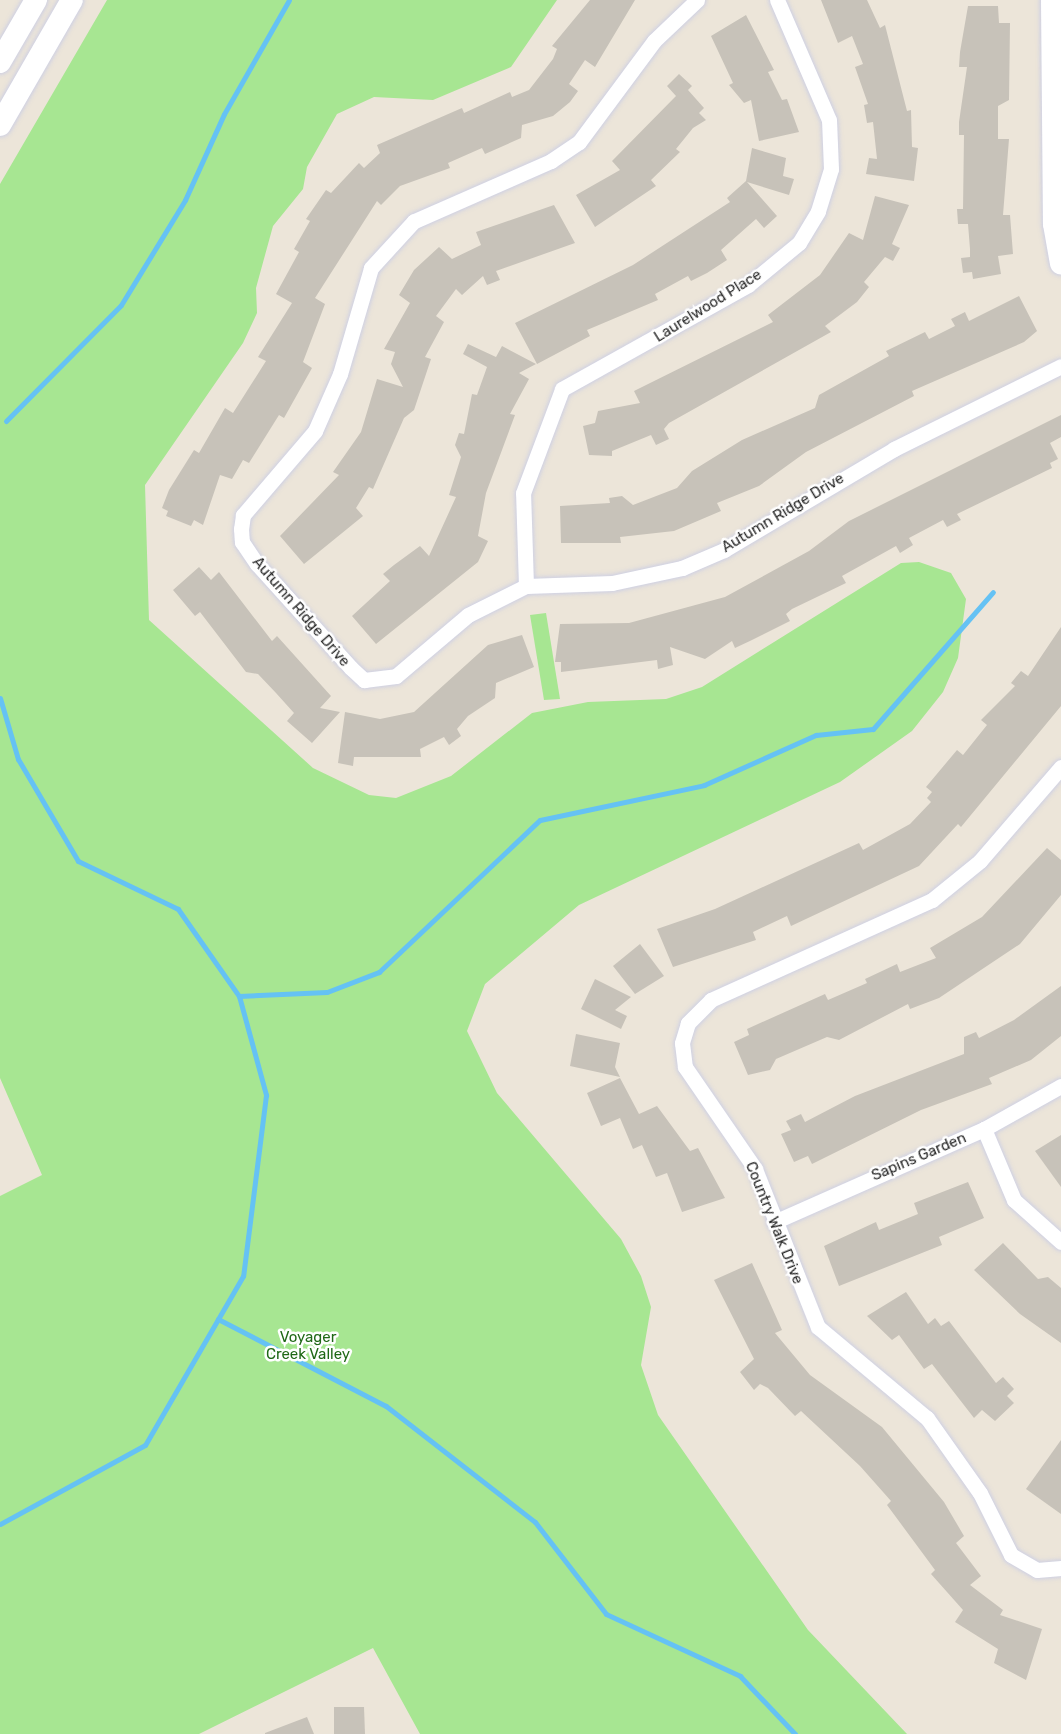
<!DOCTYPE html>
<html>
<head>
<meta charset="utf-8">
<style>
	body { margin:0 }
	#map { position:relative; width:1061px; height:1734px; overflow:hidden; background:#ece5d9; font-family:Rubik,sans-serif }
	div>[style] { position:absolute }
	[style*='--x'] { left:calc(var(--x)*1px); top:calc(var(--y)*1px); width:calc(var(--w)*1px); rotate:calc(var(--a)*1deg) }
	.green>* { inset:0; background:#a7e692 }
	.stream>* { height:5px; margin:-2.5px; padding:0 2.5px; transform-origin:2.5px; border-radius:2.5px; background:#65c2f4 }
	.building>* { inset:0; background:#c7c2b9 }
	.roads { filter:drop-shadow(0 0 2px #ced0e3) drop-shadow(0 0 2px #ced0e3) }
	.street>* { height:15px; margin:-7.5px; padding:0 7.5px; transform-origin:7.5px; border-radius:7.5px; background:#fff }
	.secondary>* { height:22px; margin:-11px; padding:0 11px; transform-origin:11px; border-radius:11px; background:#fff }
	span { translate:-50% -50%; white-space:nowrap; text-align:center; line-height:1.15; -webkit-text-stroke:5px #fff; paint-order:stroke }
	.street-label { font-size:15px; color:#282828 }
	.park-label { font-size:15px; color:#1f6816 }
</style>
</head>
<body>
<div id="map">
	<div class="green">
		<i style="clip-path:polygon(107px 0,557px 0,511px 67px,433px 100px,374px 97px,337px 114px,307px 167px,303px 189px,273px 226px,256px 288px,257px 313px,243px 343px,145px 485px,149px 620px,313px 768px,369px 795px,396px 798px,451px 776px,532px 713px,588px 702px,666px 699px,702px 687px,901px 563px,919px 562px,951px 573px,966px 599px,958px 658px,943px 692px,912px 731px,840px 782px,579px 905px,485px 984px,467px 1031px,497px 1093px,621px 1239px,641px 1276px,651px 1307px,641px 1365px,658px 1415px,808px 1630px,907px 1734px,420px 1734px,373px 1648px,199px 1734px,0 1734px,0 1196px,42px 1175px,0 1078px,0 184px)"></i>
		<i style="clip-path:polygon(546px 613px,560px 699px,544px 700px,530px 615px)"></i>
	</div>
	<div class="stream">
		<i style="--x:6;--y:421;--w:163;--a:-45.2"></i>
		<i style="--x:121;--y:305;--w:123;--a:-58.6"></i>
		<i style="--x:185;--y:200;--w:94;--a:-65.6"></i>
		<i style="--x:224;--y:114;--w:131;--a:-60.3"></i>
		<i style="--x:0;--y:698;--w:64;--a:73.6"></i>
		<i style="--x:18;--y:759;--w:118;--a:59.5"></i>
		<i style="--x:78;--y:861;--w:111;--a:25.6"></i>
		<i style="--x:178;--y:909;--w:106;--a:55"></i>
		<i style="--x:239;--y:996;--w:103;--a:74.7"></i>
		<i style="--x:266;--y:1095;--w:182;--a:97.2"></i>
		<i style="--x:243;--y:1276;--w:195;--a:120.1"></i>
		<i style="--x:145;--y:1445;--w:165;--a:151.4"></i>
		<i style="--x:239;--y:996;--w:88;--a:-2.6"></i>
		<i style="--x:327;--y:992;--w:56;--a:-21"></i>
		<i style="--x:379;--y:972;--w:221;--a:-43.4"></i>
		<i style="--x:540;--y:820;--w:168;--a:-12"></i>
		<i style="--x:704;--y:785;--w:123;--a:-24.1"></i>
		<i style="--x:816;--y:735;--w:57;--a:-6"></i>
		<i style="--x:873;--y:729;--w:182;--a:-48.8"></i>
		<i style="--x:218;--y:1319;--w:189;--a:27.4"></i>
		<i style="--x:386;--y:1406;--w:189;--a:37.9"></i>
		<i style="--x:535;--y:1522;--w:116;--a:52.3"></i>
		<i style="--x:606;--y:1614;--w:148;--a:24.8"></i>
		<i style="--x:740;--y:1676;--w:80;--a:46.5"></i>
	</div>
	<div class="building">
		<i style="clip-path:polygon(590px 0,635px 0,595px 67px,585px 60px,569px 84px,578px 91px,570px 102px,553px 116px,522px 125px,521px 138px,485px 154px,482px 148px,448px 163px,450px 168px,400px 186px,381px 205px,377px 201px,315px 298px,325px 304px,303px 362px,312px 368px,284px 418px,279px 415px,249px 463px,243px 460px,232px 479px,220px 475px,203px 525px,194px 520px,191px 526px,166px 516px,168px 511px,162px 508px,169px 490px,194px 450px,199px 453px,225px 408px,233px 413px,266px 361px,258px 357px,292px 303px,276px 294px,299px 252px,294px 249px,310px 221px,306px 219px,326px 190px,331px 193px,359px 163px,364px 168px,380px 153px,377px 145px,462px 108px,464px 113px,510px 92px,512px 97px,529px 90px,553px 59px,557px 49px,552px 46px)"></i>
		<i style="clip-path:polygon(821px 0,867px 0,880px 28px,885px 25px,907px 111px,911px 110px,912px 147px,918px 148px,914px 181px,866px 174px,869px 158px,877px 159px,873px 122px,867px 123px,864px 105px,868px 104px,855px 67px,863px 64px,852px 36px,838px 43px)"></i>
		<i style="clip-path:polygon(968px 6px,998px 6px,999px 23px,1010px 23px,1009px 100px,998px 106px,998px 139px,1009px 139px,1003px 215px,1010px 215px,1013px 254px,998px 256px,1001px 274px,973px 279px,972px 272px,963px 273px,961px 258px,970px 257px,970px 249px,968px 224px,958px 224px,957px 209px,963px 209px,964px 135px,959px 135px,959px 122px,967px 67px,959px 67px,960px 52px)"></i>
		<i style="clip-path:polygon(746px 15px,774px 70px,768px 72px,782px 100px,787px 99px,799px 132px,759px 141px,751px 100px,744px 103px,729px 85px,733px 83px,711px 36px)"></i>
		<i style="clip-path:polygon(679px 74px,692px 86px,688px 90px,704px 108px,699px 113px,706px 120px,693px 128px,676px 149px,680px 152px,651px 180px,656px 186px,595px 227px,576px 195px,620px 170px,612px 161px,676px 96px,667px 86px)"></i>
		<i style="clip-path:polygon(752px 148px,786px 158px,783px 176px,794px 179px,789px 195px,747px 182px,777px 216px,764px 228px,756px 219px,721px 250px,727px 260px,707px 273px,691px 281px,688px 276px,655px 294px,658px 300px,587px 330px,590px 336px,537px 364px,515px 323px,633px 265px,730px 202px,727px 198px,746px 181px)"></i>
		<i style="clip-path:polygon(875px 196px,909px 205px,892px 244px,900px 248px,893px 261px,885px 257px,864px 282px,869px 287px,857px 302px,825px 326px,831px 332px,669px 423px,664px 429px,669px 439px,656px 445px,651px 435px,612px 451px,612px 456px,589px 455px,583px 426px,595px 423px,598px 411px,640px 403px,634px 391px,773px 322px,768px 315px,820px 275px,849px 233px,863px 240px)"></i>
		<i style="clip-path:polygon(554px 205px,575px 243px,496px 271px,500px 280px,487px 285px,483px 276px,462px 295px,456px 289px,436px 316px,444px 322px,425px 357px,431px 359px,414px 410px,404px 418px,373px 489px,369px 487px,356px 508px,363px 516px,304px 564px,280px 536px,339px 475px,333px 472px,361px 432px,377px 379px,403px 387px,391px 364px,395px 352px,384px 349px,410px 303px,399px 295px,414px 270px,439px 247px,452px 259px,481px 245px,476px 232px)"></i>
		<i style="clip-path:polygon(1019px 296px,1037px 331px,1024px 342px,912px 391px,914px 396px,806px 452px,759px 486px,717px 503px,721px 511px,674px 531px,620px 537px,621px 543px,561px 543px,560px 506px,610px 503px,609px 498px,622px 496px,633px 505px,677px 488px,692px 471px,742px 440px,815px 408px,819px 395px,889px 356px,886px 351px,925px 332px,929px 339px,955px 326px,951px 319px,965px 312px,969px 321px)"></i>
		<i style="clip-path:polygon(468px 344px,496px 357px,502px 346px,536px 364px,519px 373px,529px 379px,510px 414px,515px 415px,486px 493px,478px 536px,488px 541px,478px 562px,376px 644px,352px 616px,390px 581px,383px 574px,394px 565px,420px 546px,429px 556px,456px 497px,449px 495px,461px 457px,455px 445px,459px 433px,464px 434px,472px 394px,477px 395px,487px 367px,463px 354px)"></i>
		<i style="clip-path:polygon(1061px 415px,1061px 437px,1050px 443px,1058px 459px,1050px 463px,1052px 468px,957px 514px,961px 520px,947px 527px,943px 520px,909px 538px,913px 545px,900px 553px,896px 546px,842px 576px,846px 583px,792px 609px,786px 614px,790px 621px,752px 640px,735px 648px,732px 641px,705px 659px,670px 647px,673px 665px,658px 669px,657px 660px,561px 672px,561px 662px,555px 662px,560px 624px,629px 623px,725px 597px,809px 551px,849px 521px)"></i>
		<i style="clip-path:polygon(199px 567px,211px 580px,219px 572px,272px 641px,277px 636px,331px 696px,320px 708px,340px 712px,312px 743px,287px 721px,294px 713px,276px 693px,258px 674px,246px 672px,200px 612px,195px 616px,173px 590px)"></i>
		<i style="clip-path:polygon(1061px 627px,1061px 706px,961px 827px,958px 824px,919px 866px,791px 926px,787px 916px,753px 932px,756px 940px,673px 967px,657px 929px,715px 909px,859px 843px,863px 850px,910px 824px,931px 802px,927px 798px,932px 792px,926px 787px,957px 750px,963px 755px,987px 725px,981px 720px,1015px 686px,1011px 683px,1021px 671px,1028px 676px)"></i>
		<i style="clip-path:polygon(522px 635px,534px 667px,496px 683px,495px 698px,468px 716px,457px 729px,461px 736px,449px 745px,444px 737px,420px 749px,421px 757px,354px 757px,353px 766px,338px 763px,345px 712px,380px 719px,414px 712px,488px 645px)"></i>
		<i style="clip-path:polygon(1047px 848px,1061px 860px,1061px 895px,1020px 944px,939px 998px,910px 1009px,908px 1004px,839px 1040px,827px 1037px,776px 1059px,770px 1070px,748px 1075px,734px 1042px,749px 1035px,747px 1029px,825px 994px,828px 1000px,867px 983px,865px 979px,897px 964px,900px 972px,936px 958px,930px 948px,982px 917px)"></i>
		<i style="clip-path:polygon(640px 944px,664px 976px,635px 994px,613px 966px)"></i>
		<i style="clip-path:polygon(595px 979px,631px 997px,615px 1010px,627px 1016px,621px 1029px,581px 1009px)"></i>
		<i style="clip-path:polygon(1061px 986px,1061px 1036px,1031px 1060px,989px 1078px,992px 1084px,921px 1110px,812px 1164px,808px 1156px,794px 1162px,781px 1134px,791px 1130px,786px 1121px,801px 1114px,805px 1122px,855px 1096px,964px 1054px,964px 1037px,976px 1032px,979px 1038px,1014px 1020px)"></i>
		<i style="clip-path:polygon(576px 1034px,620px 1043px,615px 1067px,620px 1077px,570px 1066px)"></i>
		<i style="clip-path:polygon(620px 1078px,639px 1114px,657px 1106px,690px 1151px,698px 1148px,725px 1198px,682px 1212px,667px 1173px,656px 1177px,642px 1145px,633px 1149px,620px 1118px,601px 1126px,587px 1093px)"></i>
		<i style="clip-path:polygon(1061px 1135px,1061px 1187px,1035px 1151px)"></i>
		<i style="clip-path:polygon(968px 1182px,984px 1218px,939px 1237px,942px 1245px,839px 1286px,824px 1246px,876px 1222px,879px 1230px,918px 1214px,914px 1203px)"></i>
		<i style="clip-path:polygon(1003px 1243px,1038px 1279px,1048px 1277px,1061px 1288px,1061px 1343px,1020px 1314px,974px 1270px)"></i>
		<i style="clip-path:polygon(752px 1263px,782px 1330px,775px 1333px,810px 1375px,882px 1427px,944px 1502px,964px 1536px,956px 1543px,981px 1576px,970px 1585px,1003px 1610px,1000px 1615px,1042px 1629px,1026px 1680px,994px 1663px,998px 1649px,955px 1622px,963px 1610px,931px 1574px,935px 1570px,887px 1505px,891px 1501px,860px 1466px,801px 1411px,795px 1416px,768px 1388px,760px 1384px,754px 1390px,740px 1372px,754px 1359px,714px 1280px)"></i>
		<i style="clip-path:polygon(906px 1292px,928px 1324px,935px 1318px,941px 1326px,949px 1321px,996px 1383px,1003px 1377px,1014px 1389px,1007px 1396px,1014px 1403px,995px 1421px,982px 1410px,974px 1418px,932px 1364px,924px 1369px,899px 1335px,892px 1340px,867px 1316px)"></i>
		<i style="clip-path:polygon(1061px 1440px,1061px 1514px,1026px 1489px)"></i>
		<i style="clip-path:polygon(334px 1707px,364px 1707px,365px 1734px,334px 1734px)"></i>
		<i style="clip-path:polygon(307px 1717px,314px 1734px,265px 1734px,265px 1733px)"></i>
	</div>
	<div class="roads">
		<div class="street">
			<i style="--x:697;--y:0;--w:59;--a:136.4"></i>
			<i style="--x:654;--y:41;--w:126;--a:126.6"></i>
			<i style="--x:579;--y:142;--w:34;--a:146"></i>
			<i style="--x:551;--y:161;--w:150;--a:156.3"></i>
			<i style="--x:414;--y:221;--w:64;--a:132.5"></i>
			<i style="--x:371;--y:268;--w:110;--a:106.3"></i>
			<i style="--x:340;--y:374;--w:62;--a:113.7"></i>
			<i style="--x:315;--y:431;--w:111;--a:130.6"></i>
			<i style="--x:243;--y:515;--w:14;--a:98"></i>
			<i style="--x:241;--y:529;--w:13;--a:86"></i>
			<i style="--x:242;--y:542;--w:27;--a:56"></i>
			<i style="--x:257;--y:564;--w:140;--a:47.9"></i>
			<i style="--x:351;--y:668;--w:18;--a:43"></i>
			<i style="--x:364;--y:680;--w:32;--a:-7"></i>
			<i style="--x:396;--y:676;--w:94;--a:-40.3"></i>
			<i style="--x:468;--y:615;--w:65;--a:-26.6"></i>
			<i style="--x:526;--y:586;--w:86;--a:-2"></i>
			<i style="--x:612;--y:583;--w:72;--a:-12.1"></i>
			<i style="--x:682;--y:568;--w:46;--a:-23.2"></i>
			<i style="--x:724;--y:550;--w:198;--a:-30.7"></i>
			<i style="--x:894;--y:449;--w:186;--a:-26.4"></i>
			<i style="--x:526;--y:586;--w:93;--a:-91.8"></i>
			<i style="--x:523;--y:493;--w:111;--a:-69.4"></i>
			<i style="--x:562;--y:389;--w:213;--a:-29.2"></i>
			<i style="--x:748;--y:285;--w:66;--a:-39.5"></i>
			<i style="--x:799;--y:243;--w:37;--a:-59"></i>
			<i style="--x:818;--y:211;--w:44;--a:-72.8"></i>
			<i style="--x:831;--y:169;--w:49;--a:-92.3"></i>
			<i style="--x:829;--y:120;--w:131;--a:-113.4"></i>
			<i style="--x:1061;--y:767;--w:124;--a:130.8"></i>
			<i style="--x:980;--y:861;--w:62;--a:140.9"></i>
			<i style="--x:932;--y:900;--w:243;--a:155.7"></i>
			<i style="--x:711;--y:1000;--w:33;--a:135"></i>
			<i style="--x:688;--y:1023;--w:21;--a:107"></i>
			<i style="--x:682;--y:1043;--w:24;--a:83"></i>
			<i style="--x:685;--y:1067;--w:124;--a:55.5"></i>
			<i style="--x:755;--y:1169;--w:170;--a:68.3"></i>
			<i style="--x:818;--y:1327;--w:142;--a:39.9"></i>
			<i style="--x:927;--y:1418;--w:92;--a:54.8"></i>
			<i style="--x:980;--y:1493;--w:69;--a:63.4"></i>
			<i style="--x:1011;--y:1555;--w:30;--a:30"></i>
			<i style="--x:1037;--y:1570;--w:24;--a:-5"></i>
			<i style="--x:984;--y:1129;--w:77;--a:67.1"></i>
			<i style="--x:1014;--y:1200;--w:63;--a:41.8"></i>
			<i style="--x:774;--y:1222;--w:230;--a:-23.9"></i>
			<i style="--x:984;--y:1129;--w:88;--a:-29.2"></i>
		</div>
		<div class="secondary">
			<i style="--x:1052;--y:0;--w:224;--a:89.5"></i>
			<i style="--x:1054;--y:224;--w:40;--a:80"></i>
			<i style="--x:0;--y:62;--w:72;--a:-59.9"></i>
			<i style="--x:0;--y:125;--w:144;--a:-60.1"></i>
		</div>
	</div>
	<div class="street-label">
		<span style="left:708px;top:306px;rotate:-32deg">Laurelwood Place</span>
		<span style="left:783px;top:513px;rotate:-31deg">Autumn Ridge Drive</span>
		<span style="left:301px;top:612px;rotate:49deg">Autumn Ridge Drive</span>
		<span style="left:919px;top:1157px;rotate:-23deg">Sapins Garden</span>
		<span style="left:774px;top:1223px;rotate:68deg">Country Walk Drive</span>
	</div>
	<div class="park-label">
		<span style="left:308px;top:1346px">Voyager<br>Creek Valley</span>
	</div>
</div>
</body>
</html>
